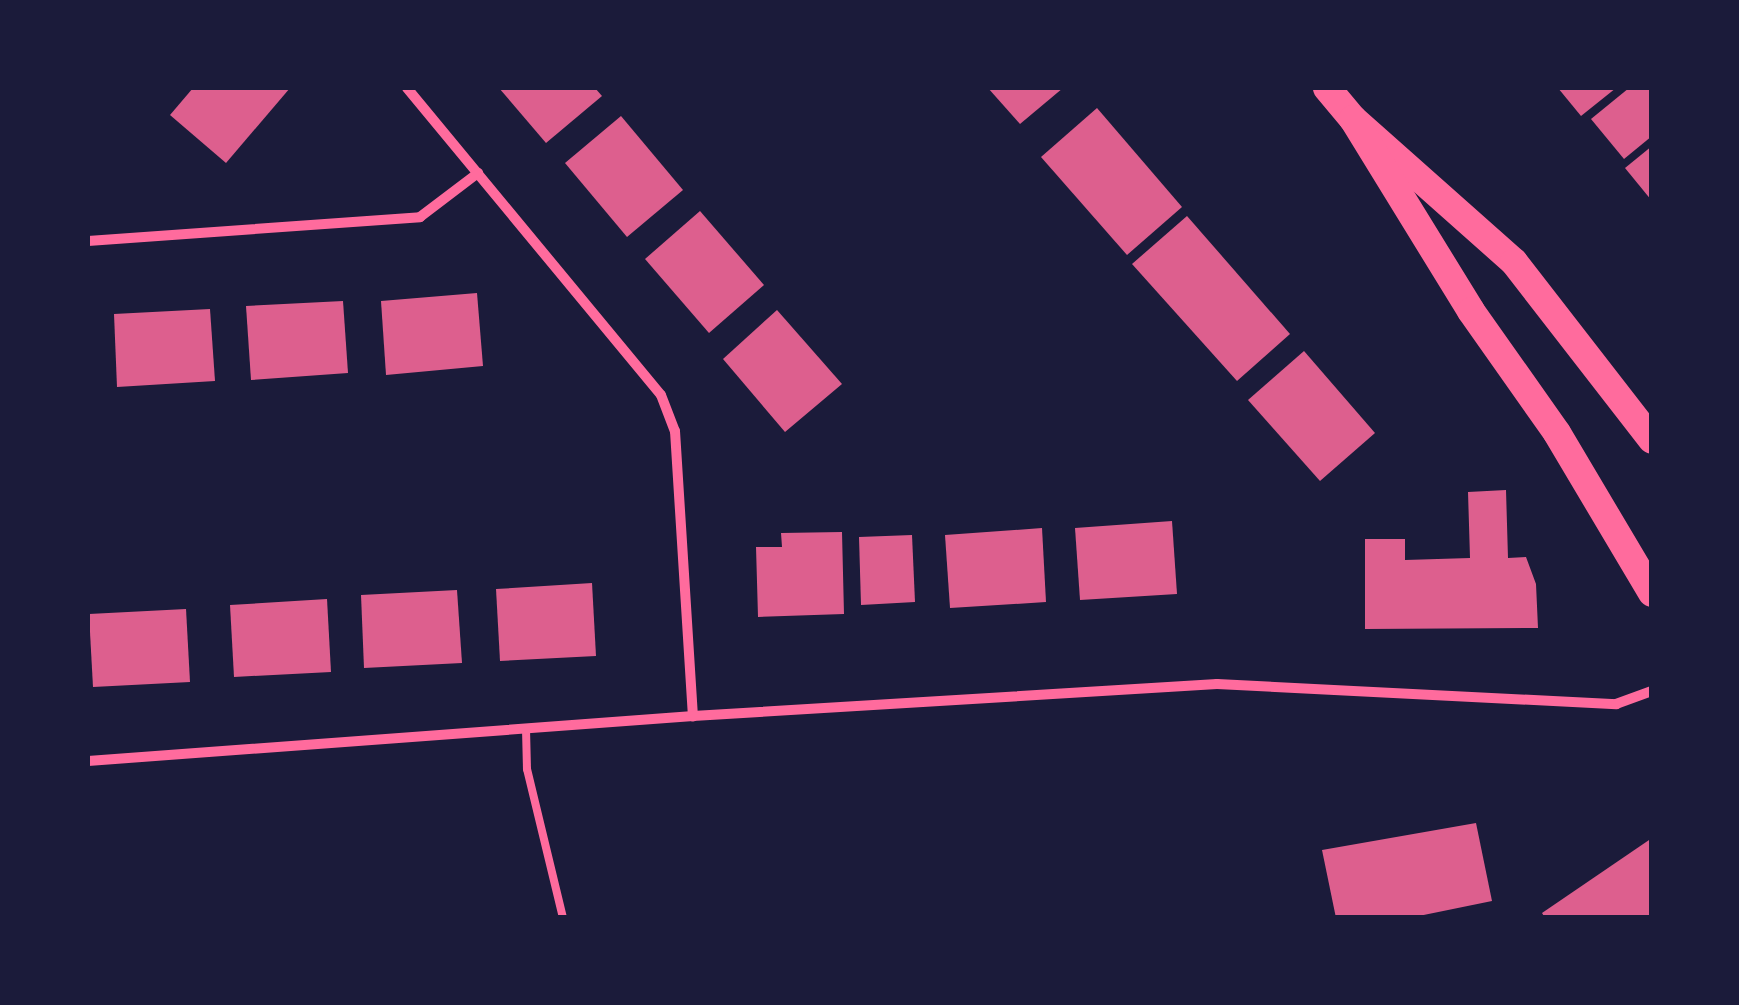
<!DOCTYPE html>
<html>
<head>
<meta charset="utf-8">
<style>
	body { margin:0 }
	#map { position:relative; width:1739px; height:1005px; overflow:hidden; background:#1b1b3a; font-family:Manrope,sans-serif }
	div>[style] { position:absolute }
	[style*='--x'] { left:calc(var(--x)*1px); top:calc(var(--y)*1px); width:calc(var(--w)*1px); rotate:calc(var(--a)*1deg) }
	.building>* { inset:0; background:#dd5f8e }
	.service>* { height:8px; margin:-4px; padding:0 4px; transform-origin:4px; border-radius:4px; background:#ff6b9d }
	.minor>* { height:10px; margin:-5px; padding:0 5px; transform-origin:5px; border-radius:5px; background:#ff6b9d }
	.trunk>* { height:28px; margin:-14px; padding:0 14px; transform-origin:14px; border-radius:14px; background:#ff6b9d }
	span { translate:-50% -50%; white-space:nowrap; text-align:center; line-height:1.15; -webkit-text-stroke:9px #1b1b3a; paint-order:stroke }
	.frame { position:absolute; inset:0; border:90px solid #1b1b3a; pointer-events:none }
</style>
</head>
<body>
<div id="map">
	<div class="building">
		<i style="clip-path:polygon(193px 88px,290px 88px,226px 163px,170px 115px)"></i>
		<i style="clip-path:polygon(499px 88px,595px 88px,602px 96px,546px 143px)"></i>
		<i style="clip-path:polygon(988px 88px,1063px 88px,1020px 124px)"></i>
		<i style="clip-path:polygon(1558px 88px,1616px 88px,1581px 116px)"></i>
		<i style="clip-path:polygon(1629px 88px,1652px 88px,1652px 136px,1624px 159px,1591px 119px)"></i>
		<i style="clip-path:polygon(1097px 108px,1182px 207px,1127px 255px,1041px 157px)"></i>
		<i style="clip-path:polygon(621px 116px,683px 190px,627px 237px,565px 163px)"></i>
		<i style="clip-path:polygon(1652px 146px,1652px 201px,1625px 168px)"></i>
		<i style="clip-path:polygon(700px 211px,764px 285px,709px 333px,645px 259px)"></i>
		<i style="clip-path:polygon(1187px 216px,1290px 334px,1237px 381px,1132px 264px)"></i>
		<i style="clip-path:polygon(477px 293px,483px 366px,386px 375px,381px 301px)"></i>
		<i style="clip-path:polygon(343px 301px,348px 373px,251px 380px,246px 306px)"></i>
		<i style="clip-path:polygon(210px 309px,215px 381px,117px 387px,114px 314px)"></i>
		<i style="clip-path:polygon(777px 310px,842px 384px,785px 432px,723px 359px)"></i>
		<i style="clip-path:polygon(1304px 351px,1375px 433px,1320px 481px,1248px 400px)"></i>
		<i style="clip-path:polygon(1506px 490px,1508px 558px,1526px 557px,1536px 584px,1538px 628px,1365px 629px,1365px 539px,1405px 539px,1405px 560px,1470px 558px,1468px 492px)"></i>
		<i style="clip-path:polygon(1172px 521px,1177px 594px,1080px 600px,1075px 528px)"></i>
		<i style="clip-path:polygon(1042px 528px,1046px 602px,950px 608px,945px 535px)"></i>
		<i style="clip-path:polygon(842px 532px,844px 614px,758px 617px,756px 547px,782px 547px,781px 533px)"></i>
		<i style="clip-path:polygon(912px 535px,915px 602px,861px 605px,859px 537px)"></i>
		<i style="clip-path:polygon(592px 583px,596px 656px,500px 661px,496px 589px)"></i>
		<i style="clip-path:polygon(457px 590px,462px 663px,364px 668px,361px 595px)"></i>
		<i style="clip-path:polygon(327px 599px,331px 672px,234px 677px,230px 605px)"></i>
		<i style="clip-path:polygon(186px 609px,190px 682px,93px 687px,89px 614px)"></i>
		<i style="clip-path:polygon(1476px 823px,1492px 901px,1409px 918px,1336px 918px,1322px 850px)"></i>
		<i style="clip-path:polygon(1652px 838px,1652px 918px,1545px 918px,1542px 913px)"></i>
	</div>
	<div class="service">
		<i style="--x:526;--y:729;--w:40;--a:88.6"></i>
		<i style="--x:527;--y:769;--w:153;--a:76.4"></i>
	</div>
	<div class="minor">
		<i style="--x:407;--y:88;--w:398;--a:50.4"></i>
		<i style="--x:661;--y:395;--w:39;--a:69"></i>
		<i style="--x:675;--y:431;--w:286;--a:86.4"></i>
		<i style="--x:88;--y:241;--w:333;--a:-4.1"></i>
		<i style="--x:420;--y:217;--w:73;--a:-37.2"></i>
		<i style="--x:88;--y:761;--w:607;--a:-4.25"></i>
		<i style="--x:693;--y:716;--w:525;--a:-3.49"></i>
		<i style="--x:1217;--y:684;--w:400;--a:2.9"></i>
		<i style="--x:1616;--y:704;--w:38;--a:-20"></i>
	</div>
	<div class="trunk">
		<i style="--x:1327;--y:88;--w:40;--a:50"></i>
		<i style="--x:1353;--y:119;--w:215;--a:41.6"></i>
		<i style="--x:1514;--y:262;--w:225;--a:52.2"></i>
		<i style="--x:1353;--y:119;--w:225;--a:58.4"></i>
		<i style="--x:1471;--y:311;--w:149;--a:54.8"></i>
		<i style="--x:1557;--y:433;--w:186;--a:59.3"></i>
	</div>
	<div class="frame"></div>
</div>
</body>
</html>
